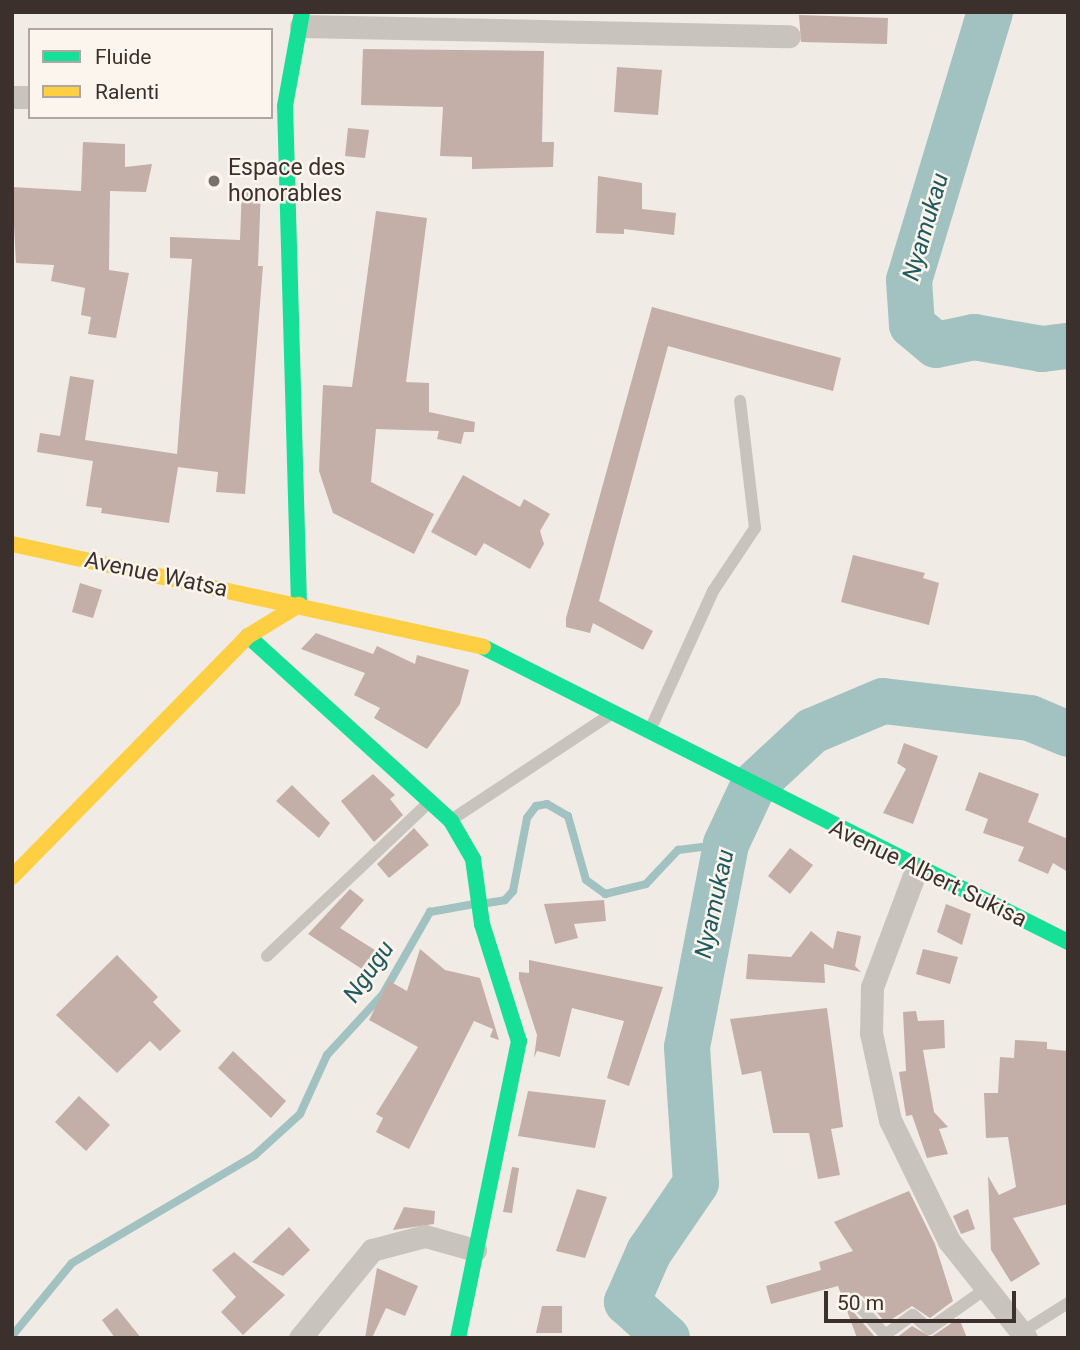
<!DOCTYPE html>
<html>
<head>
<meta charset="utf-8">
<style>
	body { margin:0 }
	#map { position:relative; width:1080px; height:1350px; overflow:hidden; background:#f0ebe5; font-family:Roboto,sans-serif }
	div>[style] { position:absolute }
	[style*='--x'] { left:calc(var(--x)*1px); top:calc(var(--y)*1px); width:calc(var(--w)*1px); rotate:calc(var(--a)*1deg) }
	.stream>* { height:8px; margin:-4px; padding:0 4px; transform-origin:4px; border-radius:4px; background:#a1c2c1 }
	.river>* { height:46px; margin:-23px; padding:0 23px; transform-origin:23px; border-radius:23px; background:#a1c2c1 }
	.building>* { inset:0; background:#c3afa7 }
	.lane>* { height:12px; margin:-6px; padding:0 6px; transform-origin:6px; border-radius:6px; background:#c9c3be }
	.street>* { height:23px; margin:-11.5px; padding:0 11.5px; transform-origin:11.5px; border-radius:11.5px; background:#c9c3be }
	.fast>* { height:16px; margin:-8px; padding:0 8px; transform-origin:8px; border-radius:8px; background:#16e098 }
	.slow>* { height:16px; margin:-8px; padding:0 8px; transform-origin:8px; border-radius:8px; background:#ffcf43 }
	.dots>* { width:19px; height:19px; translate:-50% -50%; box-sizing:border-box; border:4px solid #fbf5ee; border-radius:50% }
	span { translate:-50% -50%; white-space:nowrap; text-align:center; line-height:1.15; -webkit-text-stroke:5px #fbf5ee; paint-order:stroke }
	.poi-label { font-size:23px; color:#3b302b }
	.left { translate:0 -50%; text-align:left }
	.street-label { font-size:23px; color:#3b302b }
	.water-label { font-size:24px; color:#1f5a5e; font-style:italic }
	.frame { position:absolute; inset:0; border:14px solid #3b302b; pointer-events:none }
	.legend { position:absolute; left:28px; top:28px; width:245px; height:91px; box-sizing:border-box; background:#fbf5ee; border:2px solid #aea6a0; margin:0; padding:9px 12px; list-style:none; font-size:21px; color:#3b302b }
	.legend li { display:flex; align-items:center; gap:14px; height:35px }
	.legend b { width:35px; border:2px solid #aea6a0 }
	.scale { position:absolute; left:824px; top:1291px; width:192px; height:32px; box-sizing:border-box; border:4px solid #3b302b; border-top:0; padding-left:9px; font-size:21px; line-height:24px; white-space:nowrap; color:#3b302b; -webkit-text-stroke:5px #fbf5ee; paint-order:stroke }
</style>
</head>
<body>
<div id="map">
	<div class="stream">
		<i style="--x:487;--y:903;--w:18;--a:-9"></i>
		<i style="--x:505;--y:900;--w:12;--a:-48"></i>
		<i style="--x:513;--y:891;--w:74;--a:-79.1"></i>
		<i style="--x:527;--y:818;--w:15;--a:-53"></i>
		<i style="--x:536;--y:806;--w:11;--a:-10"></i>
		<i style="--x:547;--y:804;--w:24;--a:30"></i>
		<i style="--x:568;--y:816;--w:66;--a:74.3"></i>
		<i style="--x:586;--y:880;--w:24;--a:36"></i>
		<i style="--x:605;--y:894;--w:42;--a:-13.7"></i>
		<i style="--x:646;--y:884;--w:47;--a:-46.7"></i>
		<i style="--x:678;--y:850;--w:48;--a:-7.1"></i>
		<i style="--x:12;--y:1336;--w:94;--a:-50.6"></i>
		<i style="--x:72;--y:1263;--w:212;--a:-30.5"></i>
		<i style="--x:255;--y:1155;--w:61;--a:-42.3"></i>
		<i style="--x:300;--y:1114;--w:65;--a:-65.4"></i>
		<i style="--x:327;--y:1055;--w:83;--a:-47.4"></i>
		<i style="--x:383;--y:994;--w:95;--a:-60.2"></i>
		<i style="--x:430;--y:912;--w:45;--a:-10.3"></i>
	</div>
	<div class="river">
		<i style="--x:990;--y:12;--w:280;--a:106.8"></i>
		<i style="--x:909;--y:280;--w:45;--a:86.2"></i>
		<i style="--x:912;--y:325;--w:31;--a:40"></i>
		<i style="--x:936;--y:345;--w:39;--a:-12"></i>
		<i style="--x:974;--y:337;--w:69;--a:10"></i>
		<i style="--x:1042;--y:349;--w:26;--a:-7"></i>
		<i style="--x:667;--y:1338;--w:54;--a:-138"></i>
		<i style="--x:627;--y:1302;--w:55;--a:-66.3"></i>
		<i style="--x:649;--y:1252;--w:83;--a:-55.7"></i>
		<i style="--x:696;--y:1183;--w:136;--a:-93.8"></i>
		<i style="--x:687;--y:1047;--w:207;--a:-79.1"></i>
		<i style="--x:726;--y:844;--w:64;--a:-65"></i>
		<i style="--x:753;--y:786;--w:81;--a:-43"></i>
		<i style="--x:812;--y:731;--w:77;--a:-22.9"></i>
		<i style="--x:883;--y:701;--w:148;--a:6.6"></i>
		<i style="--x:1030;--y:718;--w:41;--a:22.8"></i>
	</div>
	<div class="building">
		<i style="clip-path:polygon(799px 15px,888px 18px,887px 44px,801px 42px)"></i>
		<i style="clip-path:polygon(363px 49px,544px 51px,542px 142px,554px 142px,553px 167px,472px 169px,472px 157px,440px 156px,443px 107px,361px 105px)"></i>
		<i style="clip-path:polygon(617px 67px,662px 70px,658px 115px,614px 112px)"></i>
		<i style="clip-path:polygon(348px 128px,369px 130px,365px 158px,345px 156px)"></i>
		<i style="clip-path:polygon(83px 142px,125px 144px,125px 167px,152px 164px,146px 192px,110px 191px,109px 270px,129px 273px,116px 338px,88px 334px,91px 317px,81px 315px,85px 288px,51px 281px,54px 265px,16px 263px,12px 187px,81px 191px)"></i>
		<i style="clip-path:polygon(598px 176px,642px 183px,642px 209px,676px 213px,674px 235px,624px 229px,624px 234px,596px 233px)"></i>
		<i style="clip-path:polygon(242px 187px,261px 187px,258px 266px,263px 266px,245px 494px,216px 492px,218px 472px,178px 467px,169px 523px,101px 513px,102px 508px,86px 506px,93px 461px,37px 452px,40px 433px,60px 436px,70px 376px,94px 380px,85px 440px,177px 454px,192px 259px,170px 258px,170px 237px,240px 240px)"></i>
		<i style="clip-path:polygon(376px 211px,427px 218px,406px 382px,429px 383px,429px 412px,475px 422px,474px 432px,464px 432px,461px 444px,437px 439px,439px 431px,376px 429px,371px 482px,434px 514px,414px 554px,333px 513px,319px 471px,323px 385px,352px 387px)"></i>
		<i style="clip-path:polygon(652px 307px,841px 358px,833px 391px,668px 346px,599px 601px,653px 631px,643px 650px,593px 623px,590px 633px,566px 627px,566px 618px)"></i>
		<i style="clip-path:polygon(463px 475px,520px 507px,524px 499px,550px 514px,540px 531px,544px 544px,530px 569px,484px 543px,476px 556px,431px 532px)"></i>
		<i style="clip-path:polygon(853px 555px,925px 573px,923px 578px,939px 583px,929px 625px,841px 602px)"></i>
		<i style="clip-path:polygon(80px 583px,102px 590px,93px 618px,72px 612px)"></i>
		<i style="clip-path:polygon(316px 633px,373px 654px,377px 646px,415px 664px,417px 655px,469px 670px,460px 704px,427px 749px,374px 718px,380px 708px,354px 695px,365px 673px,301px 649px)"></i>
		<i style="clip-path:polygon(904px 743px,938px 756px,913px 824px,883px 813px,906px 769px,897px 763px)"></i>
		<i style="clip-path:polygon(979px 772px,1039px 794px,1028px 822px,1068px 839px,1068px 872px,1053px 863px,1048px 874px,1018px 861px,1024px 847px,983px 833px,988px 819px,965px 810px)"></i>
		<i style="clip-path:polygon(373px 774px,395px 795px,390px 799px,403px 815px,374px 842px,341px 801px)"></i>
		<i style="clip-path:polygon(292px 785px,330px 823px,319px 838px,276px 801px)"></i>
		<i style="clip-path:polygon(414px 828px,429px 845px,389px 878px,377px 864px)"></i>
		<i style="clip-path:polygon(790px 848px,813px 865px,790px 894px,768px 876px)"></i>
		<i style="clip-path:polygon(350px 889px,364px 900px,340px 928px,378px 952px,365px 971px,308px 934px)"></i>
		<i style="clip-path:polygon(604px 900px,606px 921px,574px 924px,578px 938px,555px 944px,544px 904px)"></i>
		<i style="clip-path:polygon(946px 904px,971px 914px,962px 945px,937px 932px)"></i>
		<i style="clip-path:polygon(811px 931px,833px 949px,837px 931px,861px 936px,855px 966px,861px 972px,824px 964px,825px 983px,746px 979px,748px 954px,791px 957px)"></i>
		<i style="clip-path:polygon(420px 949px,445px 970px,480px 978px,499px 1040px,490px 1037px,493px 1029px,474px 1021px,409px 1149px,376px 1132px,383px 1118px,376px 1114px,418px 1047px,369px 1020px,389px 981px,407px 991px)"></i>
		<i style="clip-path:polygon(923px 949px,958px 957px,950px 984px,916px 974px)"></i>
		<i style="clip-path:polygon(117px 955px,158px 997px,153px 1002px,181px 1031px,160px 1051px,150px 1041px,117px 1073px,56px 1015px)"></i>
		<i style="clip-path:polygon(529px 960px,663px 987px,629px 1086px,607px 1078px,624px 1021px,572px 1008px,560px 1057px,537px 1051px,534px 1058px,537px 1035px,519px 979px,519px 972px,529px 973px)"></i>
		<i style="clip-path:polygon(827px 1008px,843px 1127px,831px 1129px,840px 1175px,818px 1179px,809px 1133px,773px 1133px,761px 1071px,742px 1075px,730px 1019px)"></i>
		<i style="clip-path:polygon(916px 1011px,918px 1021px,944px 1020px,945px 1048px,923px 1050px,934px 1112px,948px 1127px,939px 1129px,948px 1154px,927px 1158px,912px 1115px,906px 1116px,899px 1072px,906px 1071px,903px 1012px)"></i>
		<i style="clip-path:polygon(1015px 1040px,1047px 1042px,1047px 1049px,1068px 1051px,1068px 1204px,1013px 1218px,1040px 1264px,1011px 1282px,991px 1250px,988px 1176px,999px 1195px,1016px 1187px,1008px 1137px,986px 1138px,984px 1093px,998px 1093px,1000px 1057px,1014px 1058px)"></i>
		<i style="clip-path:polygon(233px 1051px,286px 1101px,271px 1118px,218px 1068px)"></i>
		<i style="clip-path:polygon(528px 1091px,606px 1100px,595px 1148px,518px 1136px)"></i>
		<i style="clip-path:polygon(79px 1096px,110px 1125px,86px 1151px,55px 1122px)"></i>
		<i style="clip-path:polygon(512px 1167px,519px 1168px,512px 1213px,503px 1212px)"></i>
		<i style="clip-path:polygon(577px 1189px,607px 1197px,585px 1258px,556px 1251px)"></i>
		<i style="clip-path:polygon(909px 1191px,935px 1244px,953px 1301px,930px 1318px,912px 1306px,886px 1323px,862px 1296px,851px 1295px,849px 1307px,876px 1338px,857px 1338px,838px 1286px,771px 1304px,766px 1286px,821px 1270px,819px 1262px,853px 1251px,834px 1222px)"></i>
		<i style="clip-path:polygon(404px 1207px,435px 1211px,434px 1224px,393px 1230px)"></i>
		<i style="clip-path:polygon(968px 1209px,975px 1229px,961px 1234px,953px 1216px)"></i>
		<i style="clip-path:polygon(289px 1227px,310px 1250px,283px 1276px,252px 1262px)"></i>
		<i style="clip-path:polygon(234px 1252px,285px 1295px,243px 1335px,221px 1312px,236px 1297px,212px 1270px)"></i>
		<i style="clip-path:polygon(377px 1268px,418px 1286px,405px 1316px,386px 1308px,372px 1338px,365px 1338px)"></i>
		<i style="clip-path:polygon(542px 1306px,562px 1306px,562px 1333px,536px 1333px)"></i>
		<i style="clip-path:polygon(117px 1308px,141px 1338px,115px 1338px,102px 1320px)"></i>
		<i style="clip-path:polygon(959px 1318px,967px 1338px,896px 1338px,912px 1326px,931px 1337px)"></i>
	</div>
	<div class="lane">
		<i style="--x:650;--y:730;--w:153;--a:-65.6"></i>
		<i style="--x:713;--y:591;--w:76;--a:-56.3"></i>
		<i style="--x:755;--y:528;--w:128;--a:-96.7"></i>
		<i style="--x:451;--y:820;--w:192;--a:-33.5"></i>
		<i style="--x:267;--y:956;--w:224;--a:-43.5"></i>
		<i style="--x:856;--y:1302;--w:44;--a:48.7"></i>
		<i style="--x:885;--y:1335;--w:34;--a:-36"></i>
		<i style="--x:913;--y:1315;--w:21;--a:41"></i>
		<i style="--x:929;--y:1329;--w:71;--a:-35.3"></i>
		<i style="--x:1022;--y:1332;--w:54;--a:-32.2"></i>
	</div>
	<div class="street">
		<i style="--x:301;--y:26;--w:488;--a:1.2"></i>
		<i style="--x:12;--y:97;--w:18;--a:0"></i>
		<i style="--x:916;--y:870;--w:125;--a:110.6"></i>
		<i style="--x:872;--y:987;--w:46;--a:91.2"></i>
		<i style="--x:871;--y:1033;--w:89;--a:77.7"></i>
		<i style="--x:890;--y:1120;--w:135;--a:64"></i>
		<i style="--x:949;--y:1241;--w:124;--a:51.6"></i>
		<i style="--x:300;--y:1338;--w:114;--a:-50.7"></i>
		<i style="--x:372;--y:1250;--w:55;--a:-14.8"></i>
		<i style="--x:425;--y:1236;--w:52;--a:15.6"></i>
	</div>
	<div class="fast">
		<i style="--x:299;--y:605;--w:499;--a:-91.6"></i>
		<i style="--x:285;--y:106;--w:96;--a:-79.7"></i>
		<i style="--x:248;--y:636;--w:275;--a:42.3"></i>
		<i style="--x:451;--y:821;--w:44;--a:59.9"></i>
		<i style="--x:473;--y:859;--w:66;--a:82.1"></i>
		<i style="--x:482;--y:924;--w:123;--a:72.5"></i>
		<i style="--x:519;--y:1041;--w:303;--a:101.6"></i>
		<i style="--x:483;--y:647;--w:655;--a:26.76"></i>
	</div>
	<div class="slow">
		<i style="--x:12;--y:544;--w:482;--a:12.3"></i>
		<i style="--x:12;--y:877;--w:337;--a:-45.6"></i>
		<i style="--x:248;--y:636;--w:60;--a:-31.3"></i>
	</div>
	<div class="dots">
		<i style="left:214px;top:181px;background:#7a716c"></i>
	</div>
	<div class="poi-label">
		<span class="left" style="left:228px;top:181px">Espace des<br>honorables</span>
	</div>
	<div class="street-label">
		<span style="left:156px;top:575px;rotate:12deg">Avenue Watsa</span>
		<span style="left:928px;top:874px;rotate:26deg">Avenue Albert Sukisa</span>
	</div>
	<div class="water-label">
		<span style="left:926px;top:227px;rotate:-74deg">Nyamukau</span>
		<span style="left:715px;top:904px;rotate:-78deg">Nyamukau</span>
		<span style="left:369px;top:972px;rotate:-55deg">Ngugu</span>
	</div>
	<div class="frame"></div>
	<ul class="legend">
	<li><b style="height:9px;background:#16e098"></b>Fluide</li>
	<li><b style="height:9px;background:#ffcf43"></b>Ralenti</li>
	</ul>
	<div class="scale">50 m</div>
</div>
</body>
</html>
